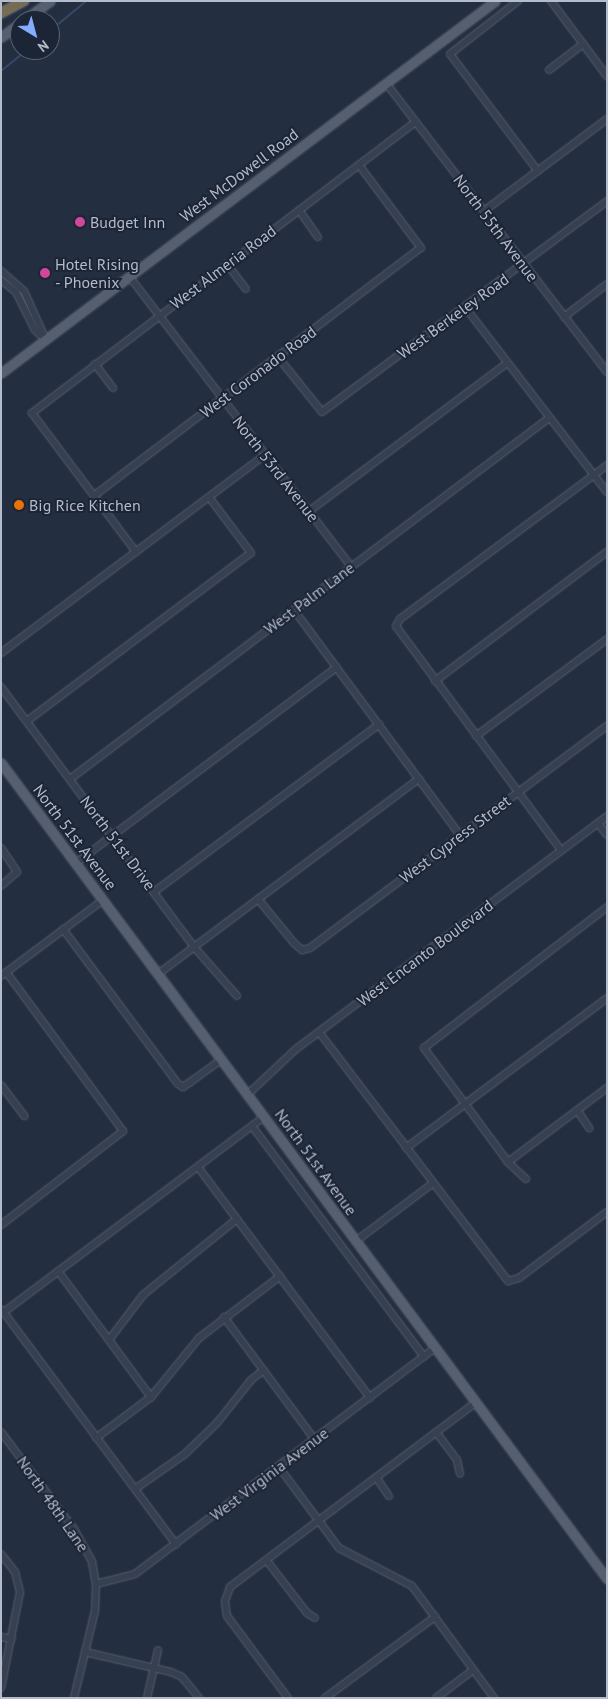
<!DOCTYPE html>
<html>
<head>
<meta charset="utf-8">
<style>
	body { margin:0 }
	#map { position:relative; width:608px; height:1699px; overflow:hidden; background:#232e40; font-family:"PT Sans",sans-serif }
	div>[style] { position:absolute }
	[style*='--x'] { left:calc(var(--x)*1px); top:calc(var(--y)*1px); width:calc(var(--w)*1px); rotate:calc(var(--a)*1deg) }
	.stream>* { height:2px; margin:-1px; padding:0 1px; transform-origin:1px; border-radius:1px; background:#364868 }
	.roads { filter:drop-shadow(0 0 1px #555e6e) drop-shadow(0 0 1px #555e6e) }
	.minor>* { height:6px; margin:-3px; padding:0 3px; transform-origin:3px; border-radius:3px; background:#374050 }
	.major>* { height:9px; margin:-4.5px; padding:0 4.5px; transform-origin:4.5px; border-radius:4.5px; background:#555f70 }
	.highway>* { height:10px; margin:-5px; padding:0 5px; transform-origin:5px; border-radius:5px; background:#766b54 }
	.dots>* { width:14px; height:14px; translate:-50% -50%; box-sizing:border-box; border:2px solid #1c2535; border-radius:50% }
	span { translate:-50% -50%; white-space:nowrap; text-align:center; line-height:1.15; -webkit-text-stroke:4px #1c2535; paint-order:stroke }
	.street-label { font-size:16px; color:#b4bbcb }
	.poi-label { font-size:16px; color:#b4bbcb }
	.left { translate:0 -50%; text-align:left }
	.frame { position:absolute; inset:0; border:2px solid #b4bbcb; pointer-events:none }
	.north { position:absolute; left:10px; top:10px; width:50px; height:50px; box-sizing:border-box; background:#1c2535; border:1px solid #596171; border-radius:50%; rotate:143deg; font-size:14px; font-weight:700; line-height:20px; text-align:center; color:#b4bbcb }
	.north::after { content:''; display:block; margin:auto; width:18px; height:22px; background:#85acfe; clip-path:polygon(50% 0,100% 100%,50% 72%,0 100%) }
</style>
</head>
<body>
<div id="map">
	<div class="stream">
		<i style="--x:50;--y:31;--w:47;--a:-39.8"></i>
		<i style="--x:1;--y:71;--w:33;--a:-39"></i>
	</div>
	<div class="roads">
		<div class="minor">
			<i style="--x:518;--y:1;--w:86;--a:142.1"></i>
			<i style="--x:450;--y:54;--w:146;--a:53.1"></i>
			<i style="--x:551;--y:1;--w:94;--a:53.3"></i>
			<i style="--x:549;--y:70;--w:43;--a:-37.4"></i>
			<i style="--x:386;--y:83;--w:364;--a:52.6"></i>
			<i style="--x:299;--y:210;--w:33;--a:55"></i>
			<i style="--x:484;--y:211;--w:154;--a:-36.8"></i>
			<i style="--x:227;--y:264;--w:31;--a:53"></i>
			<i style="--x:1;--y:271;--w:30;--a:41"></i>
			<i style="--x:24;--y:291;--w:54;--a:65.8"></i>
			<i style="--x:129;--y:276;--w:365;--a:52.6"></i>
			<i style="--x:1;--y:280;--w:19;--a:39"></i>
			<i style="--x:16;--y:292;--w:42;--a:63.4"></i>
			<i style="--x:35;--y:330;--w:15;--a:42"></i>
			<i style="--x:465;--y:307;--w:233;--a:52.5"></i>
			<i style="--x:564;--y:317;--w:54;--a:-37.5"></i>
			<i style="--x:278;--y:357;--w:70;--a:51.3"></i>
			<i style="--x:322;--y:412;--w:355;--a:-36.5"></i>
			<i style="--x:95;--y:364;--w:30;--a:53"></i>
			<i style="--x:95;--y:495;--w:409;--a:-37.2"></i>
			<i style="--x:421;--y:248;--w:104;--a:-126.8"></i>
			<i style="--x:308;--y:512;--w:249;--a:-36.8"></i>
			<i style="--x:136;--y:552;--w:174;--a:-126.8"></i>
			<i style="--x:32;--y:413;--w:481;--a:-37.2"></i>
			<i style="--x:294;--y:610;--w:280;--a:53.6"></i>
			<i style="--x:1;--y:653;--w:330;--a:-36.9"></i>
			<i style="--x:435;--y:681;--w:215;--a:-36.9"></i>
			<i style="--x:1;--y:687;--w:324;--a:53.4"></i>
			<i style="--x:194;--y:947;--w:65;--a:48.7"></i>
			<i style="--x:27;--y:721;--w:280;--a:-36.9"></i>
			<i style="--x:251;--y:553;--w:70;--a:-126.9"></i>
			<i style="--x:476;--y:736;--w:163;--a:-36.5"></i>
			<i style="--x:70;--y:779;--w:600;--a:-37"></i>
			<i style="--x:598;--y:823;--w:15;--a:53"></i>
			<i style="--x:1;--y:848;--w:29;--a:56"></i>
			<i style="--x:17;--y:872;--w:21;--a:139"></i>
			<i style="--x:561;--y:850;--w:278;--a:-126.4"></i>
			<i style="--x:396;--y:626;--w:8;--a:-60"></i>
			<i style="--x:400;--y:619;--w:258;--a:-36.6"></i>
			<i style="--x:76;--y:863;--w:326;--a:-36.9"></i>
			<i style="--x:154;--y:892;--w:281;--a:-36.7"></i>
			<i style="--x:258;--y:899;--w:57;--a:50.7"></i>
			<i style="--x:294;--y:943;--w:11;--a:41"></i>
			<i style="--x:302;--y:950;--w:8;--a:-14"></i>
			<i style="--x:310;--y:948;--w:371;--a:-36.8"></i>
			<i style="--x:63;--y:929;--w:193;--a:53.4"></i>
			<i style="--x:178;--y:1084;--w:6;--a:31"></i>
			<i style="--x:183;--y:1087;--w:7;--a:-34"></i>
			<i style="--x:189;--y:1083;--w:39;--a:-36"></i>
			<i style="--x:158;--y:974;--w:326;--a:-36.8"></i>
			<i style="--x:1;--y:976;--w:127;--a:-36.7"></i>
			<i style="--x:319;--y:1032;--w:313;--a:52.8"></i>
			<i style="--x:508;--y:1281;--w:11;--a:-15"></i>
			<i style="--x:519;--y:1278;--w:110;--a:-36.9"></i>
			<i style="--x:1;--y:1085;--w:39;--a:53"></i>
			<i style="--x:247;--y:1095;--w:67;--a:-43.2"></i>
			<i style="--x:296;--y:1049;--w:389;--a:-36.8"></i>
			<i style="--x:577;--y:1110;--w:22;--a:56"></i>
			<i style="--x:252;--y:1126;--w:288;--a:53.3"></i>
			<i style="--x:406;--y:1148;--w:251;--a:-36.7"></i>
			<i style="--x:508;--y:1162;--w:124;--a:-36.8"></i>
			<i style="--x:198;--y:1167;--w:288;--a:53.3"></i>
			<i style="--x:526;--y:1179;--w:25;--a:-137"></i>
			<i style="--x:508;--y:1162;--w:142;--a:-126.4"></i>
			<i style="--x:424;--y:1048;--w:231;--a:-37.6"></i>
			<i style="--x:1;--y:1225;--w:154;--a:-37.6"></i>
			<i style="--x:123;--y:1131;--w:197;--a:-126.3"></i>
			<i style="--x:356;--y:1241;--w:95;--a:-36.9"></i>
			<i style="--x:58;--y:1271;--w:157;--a:53.6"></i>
			<i style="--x:2;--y:1310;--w:292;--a:53.4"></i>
			<i style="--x:4;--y:1312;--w:325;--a:-36.9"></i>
			<i style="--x:224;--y:1317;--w:153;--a:53.5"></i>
			<i style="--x:109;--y:1340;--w:56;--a:-52.9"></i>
			<i style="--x:143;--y:1295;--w:121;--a:-39"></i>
			<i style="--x:1;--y:1432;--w:121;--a:53"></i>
			<i style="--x:74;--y:1529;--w:38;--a:61"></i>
			<i style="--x:92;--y:1562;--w:22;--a:80"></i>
			<i style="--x:96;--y:1584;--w:27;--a:92"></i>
			<i style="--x:95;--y:1611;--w:89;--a:103.6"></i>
			<i style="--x:436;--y:1432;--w:35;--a:53"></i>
			<i style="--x:457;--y:1460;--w:14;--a:78"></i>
			<i style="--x:96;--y:1438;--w:69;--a:-36.7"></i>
			<i style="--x:151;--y:1397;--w:76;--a:-50.9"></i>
			<i style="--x:199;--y:1338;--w:102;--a:-37.4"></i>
			<i style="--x:279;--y:1467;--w:101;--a:53.5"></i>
			<i style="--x:339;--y:1548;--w:82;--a:27.5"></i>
			<i style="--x:412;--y:1586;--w:139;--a:53.8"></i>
			<i style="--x:376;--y:1477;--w:23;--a:56"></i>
			<i style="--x:135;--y:1489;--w:61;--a:-35"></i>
			<i style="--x:185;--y:1454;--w:45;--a:-44.1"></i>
			<i style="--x:217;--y:1423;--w:55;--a:-51.7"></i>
			<i style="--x:251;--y:1380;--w:16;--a:-38"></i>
			<i style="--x:1;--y:1554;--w:23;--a:52"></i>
			<i style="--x:15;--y:1572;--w:21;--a:76"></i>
			<i style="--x:20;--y:1592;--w:98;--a:101.2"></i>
			<i style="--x:267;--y:1561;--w:66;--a:52.4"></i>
			<i style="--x:307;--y:1613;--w:9;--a:32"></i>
			<i style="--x:96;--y:1584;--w:40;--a:-14.4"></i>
			<i style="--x:135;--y:1574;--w:376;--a:-37"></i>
			<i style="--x:1;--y:1637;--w:11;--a:10"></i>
			<i style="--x:85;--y:1652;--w:88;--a:13.1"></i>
			<i style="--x:171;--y:1672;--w:12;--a:24"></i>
			<i style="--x:182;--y:1677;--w:27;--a:51"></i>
			<i style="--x:147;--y:1698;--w:49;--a:-77.1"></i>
			<i style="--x:288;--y:1698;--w:102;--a:-126.6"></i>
			<i style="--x:227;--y:1616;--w:15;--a:-98"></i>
			<i style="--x:225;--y:1601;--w:15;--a:-70"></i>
			<i style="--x:230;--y:1587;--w:306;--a:-36.9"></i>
			<i style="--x:325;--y:1698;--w:137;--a:-36.4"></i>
			<i style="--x:436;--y:1698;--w:46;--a:-37.1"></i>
		</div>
		<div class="major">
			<i style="--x:24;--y:20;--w:32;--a:-36"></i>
			<i style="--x:1;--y:37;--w:24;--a:-36"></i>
			<i style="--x:1;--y:373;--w:618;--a:-36.98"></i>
			<i style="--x:1;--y:763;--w:1016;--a:53.4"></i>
		</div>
		<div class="highway">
			<i style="--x:1;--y:13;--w:26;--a:-28"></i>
		</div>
	</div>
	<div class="dots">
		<i style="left:80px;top:222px;background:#d1479c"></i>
		<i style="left:45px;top:273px;background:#d1479c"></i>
		<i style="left:19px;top:505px;background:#e8710a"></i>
	</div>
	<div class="street-label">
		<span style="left:239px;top:175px;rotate:-37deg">West McDowell Road</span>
		<span style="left:496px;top:228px;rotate:53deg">North 55th Avenue</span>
		<span style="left:223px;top:267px;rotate:-37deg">West Almeria Road</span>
		<span style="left:453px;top:316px;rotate:-36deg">West Berkeley Road</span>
		<span style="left:258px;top:372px;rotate:-37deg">West Coronado Road</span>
		<span style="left:276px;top:469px;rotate:52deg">North 53rd Avenue</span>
		<span style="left:309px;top:598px;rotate:-37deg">West Palm Lane</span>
		<span style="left:75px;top:837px;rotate:53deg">North 51st Avenue</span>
		<span style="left:455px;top:839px;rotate:-37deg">West Cypress Street</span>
		<span style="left:118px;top:843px;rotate:53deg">North 51st Drive</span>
		<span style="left:425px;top:953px;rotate:-37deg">West Encanto Boulevard</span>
		<span style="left:316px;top:1162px;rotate:54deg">North 51st Avenue</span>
		<span style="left:269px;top:1474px;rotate:-37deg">West Virginia Avenue</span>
		<span style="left:53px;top:1504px;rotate:55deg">North 48th Lane</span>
	</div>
	<div class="poi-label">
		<span class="left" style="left:90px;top:222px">Budget Inn</span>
		<span class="left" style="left:55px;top:273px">Hotel Rising<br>- Phoenix</span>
		<span class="left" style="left:29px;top:505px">Big Rice Kitchen</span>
	</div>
	<div class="frame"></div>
	<div class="north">N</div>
</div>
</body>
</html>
